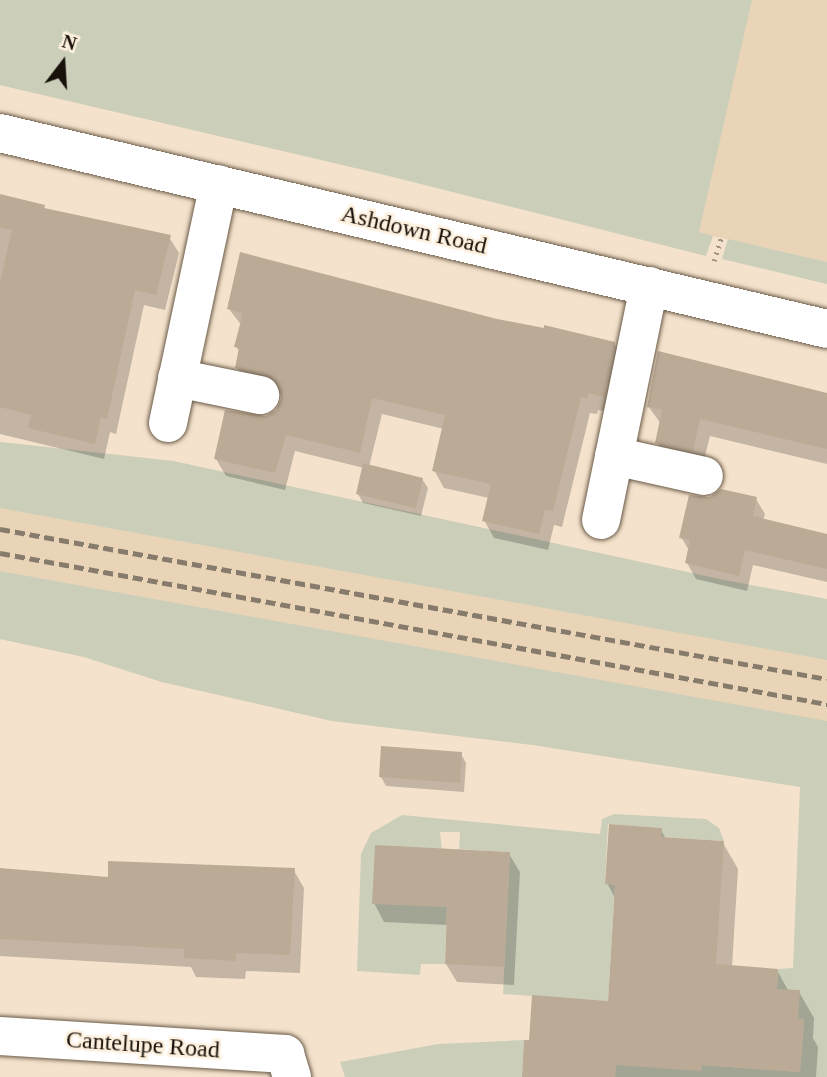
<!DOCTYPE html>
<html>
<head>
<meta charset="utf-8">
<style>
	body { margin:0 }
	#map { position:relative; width:827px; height:1077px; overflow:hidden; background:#f4e2cc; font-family:Georgia,serif }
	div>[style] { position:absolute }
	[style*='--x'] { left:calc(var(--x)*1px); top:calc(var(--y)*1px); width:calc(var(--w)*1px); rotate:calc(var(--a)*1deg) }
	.built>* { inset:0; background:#ead4b8 }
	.green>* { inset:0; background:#cbcfba }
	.shadow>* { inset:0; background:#0003 }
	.building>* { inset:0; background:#bbab96 }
	.path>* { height:4.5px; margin-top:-2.25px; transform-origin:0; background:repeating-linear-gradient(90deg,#a09382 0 2px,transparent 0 7px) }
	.roads { filter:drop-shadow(0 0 2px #6a5b48) drop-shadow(0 0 2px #6a5b48) }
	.minor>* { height:38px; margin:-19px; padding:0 19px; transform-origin:19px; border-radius:19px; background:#fff }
	.rail>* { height:5px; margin-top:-2.5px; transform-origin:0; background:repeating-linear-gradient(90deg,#877b6c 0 10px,transparent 0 15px) }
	span { translate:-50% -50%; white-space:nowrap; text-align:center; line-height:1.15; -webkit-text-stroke:5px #fef0de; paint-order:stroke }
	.street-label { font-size:24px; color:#171109 }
	.north { position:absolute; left:28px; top:28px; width:70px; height:70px; -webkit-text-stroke:5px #fef0de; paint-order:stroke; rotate:17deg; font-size:19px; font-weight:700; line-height:28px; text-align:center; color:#171109 }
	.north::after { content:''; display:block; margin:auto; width:24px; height:32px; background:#171109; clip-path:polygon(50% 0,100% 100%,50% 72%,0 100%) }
</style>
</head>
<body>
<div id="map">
	<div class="built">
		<i style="clip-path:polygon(0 0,827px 0,827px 262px,699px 233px,381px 174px,0 85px)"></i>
		<i style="clip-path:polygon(0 442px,173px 461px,724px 580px,827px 599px,827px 791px,533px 745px,332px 721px,162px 682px,84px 657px,0 639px)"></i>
	</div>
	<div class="green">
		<i style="clip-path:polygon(0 0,752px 0,699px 232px,713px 236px,706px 256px,381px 174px,0 85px)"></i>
		<i style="clip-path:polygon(728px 239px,827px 262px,827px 284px,722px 259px)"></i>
		<i style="clip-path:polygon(0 442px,173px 461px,724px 580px,827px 599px,827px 660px,0 508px)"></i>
		<i style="clip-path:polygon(0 571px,827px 721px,827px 1077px,615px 1077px,617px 1052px,701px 1071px,702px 1065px,800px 1072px,804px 1020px,798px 1019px,777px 989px,778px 969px,793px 968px,800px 787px,533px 745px,332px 721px,162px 682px,84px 657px,0 639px)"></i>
		<i style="clip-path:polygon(614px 814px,706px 819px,719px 828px,724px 841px,661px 837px,661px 828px,608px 824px,605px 883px,615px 885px,608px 1001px,503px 994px,510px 852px,459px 849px,460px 832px,440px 832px,447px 901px,445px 964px,421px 964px,420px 975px,357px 971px,361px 854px,371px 833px,402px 815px,600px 834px,602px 819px)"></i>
		<i style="clip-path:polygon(524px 1040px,522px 1077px,345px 1077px,340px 1062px,438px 1044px)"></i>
	</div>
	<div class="shadow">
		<i style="clip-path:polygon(0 196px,44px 206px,46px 211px,169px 237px,179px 253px,165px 310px,144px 305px,116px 434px,110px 432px,104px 459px,0 434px)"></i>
		<i style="clip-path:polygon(229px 309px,497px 321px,614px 343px,624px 360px,613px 413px,598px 410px,597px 414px,590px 413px,562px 527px,554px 525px,548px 550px,494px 538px,484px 520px,489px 498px,444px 488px,434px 470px,444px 429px,382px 414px,369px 467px,422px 479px,428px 488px,421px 516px,363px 503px,358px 494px,364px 468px,295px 451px,285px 490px,226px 476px,216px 459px,277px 411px,283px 394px,247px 384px,237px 367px,240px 353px,236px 346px,242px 326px)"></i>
		<i style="clip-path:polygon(827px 394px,827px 464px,710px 436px,702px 468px,667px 460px,657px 442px,661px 424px,648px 406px)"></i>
		<i style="clip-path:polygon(756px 499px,765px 514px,763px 521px,827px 536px,827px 582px,753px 565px,747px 591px,696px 579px,687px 563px,690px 552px,681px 537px)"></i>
		<i style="clip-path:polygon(461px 754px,466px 763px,464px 792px,386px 786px,381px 777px)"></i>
		<i style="clip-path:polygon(661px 830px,666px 839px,723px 843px,738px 869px,732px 967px,777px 970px,789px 992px,799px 992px,814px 1018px,813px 1038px,818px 1047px,816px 1077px,524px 1077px,610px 1002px,616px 900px,607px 883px)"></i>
		<i style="clip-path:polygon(509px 854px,520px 872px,514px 985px,457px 982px,446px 964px,448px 925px,384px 922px,374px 903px)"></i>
		<i style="clip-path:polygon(293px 869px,304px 888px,300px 973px,246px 971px,245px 979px,196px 977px,191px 967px,0 956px,0 870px,109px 878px)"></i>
	</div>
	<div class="building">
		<i style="clip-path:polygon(0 194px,45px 205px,44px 208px,171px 235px,156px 295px,135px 290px,107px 419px,101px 417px,95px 444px,28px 428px,31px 415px,0 407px,0 282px,12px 230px,0 228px)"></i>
		<i style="clip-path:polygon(240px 252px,497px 319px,544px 328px,544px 325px,615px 342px,604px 397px,589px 393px,587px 398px,581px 397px,553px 511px,545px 509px,539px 534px,482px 521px,491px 484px,432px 471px,445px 415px,372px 398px,360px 453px,286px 435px,275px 473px,214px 459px,225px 410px,266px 416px,276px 410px,281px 399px,280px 387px,274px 378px,235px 368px,239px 348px,234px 347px,243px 313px,227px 309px)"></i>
		<i style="clip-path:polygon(658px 351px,827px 393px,827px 449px,700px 419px,693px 451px,655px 443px,662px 410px,647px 407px)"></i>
		<i style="clip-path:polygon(363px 463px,423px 478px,416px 508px,356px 494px)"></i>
		<i style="clip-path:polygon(721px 489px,757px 497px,753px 516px,827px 534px,827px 569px,745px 550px,739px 576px,685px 563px,690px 540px,679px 538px,689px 495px,710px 497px)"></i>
		<i style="clip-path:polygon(381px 746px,462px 752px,460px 783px,379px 777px)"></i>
		<i style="clip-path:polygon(609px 824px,662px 828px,661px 837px,724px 841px,716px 964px,778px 969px,777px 989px,800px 990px,798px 1019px,804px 1019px,800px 1072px,702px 1065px,701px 1071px,616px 1065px,615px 1077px,522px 1077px,524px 1040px,529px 1040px,532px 995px,608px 1001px,615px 885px,605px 884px)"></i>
		<i style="clip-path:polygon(375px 845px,510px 852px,504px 967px,445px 964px,447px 907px,372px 904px)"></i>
		<i style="clip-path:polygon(108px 861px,295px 868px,290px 955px,236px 953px,236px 961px,184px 958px,184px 949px,0 939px,0 868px,108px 877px)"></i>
	</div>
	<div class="path">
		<i style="--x:714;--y:261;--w:24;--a:-73"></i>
	</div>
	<div class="roads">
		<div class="minor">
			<i style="--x:0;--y:133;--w:850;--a:13.33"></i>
			<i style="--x:177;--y:378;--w:85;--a:11.6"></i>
			<i style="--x:168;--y:423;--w:244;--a:-78"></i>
			<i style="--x:614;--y:456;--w:92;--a:12.5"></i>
			<i style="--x:601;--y:520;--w:239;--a:-78.4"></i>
			<i style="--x:0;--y:1036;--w:286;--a:3.6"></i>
			<i style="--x:285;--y:1054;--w:24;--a:73"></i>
		</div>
	</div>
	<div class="rail">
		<i style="--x:0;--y:529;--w:840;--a:10.28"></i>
		<i style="--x:0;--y:553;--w:841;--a:10.35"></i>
	</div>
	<div class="street-label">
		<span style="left:414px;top:230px;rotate:13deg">Ashdown Road</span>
		<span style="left:143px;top:1045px;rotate:4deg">Cantelupe Road</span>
	</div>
	<div class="north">N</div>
</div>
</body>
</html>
